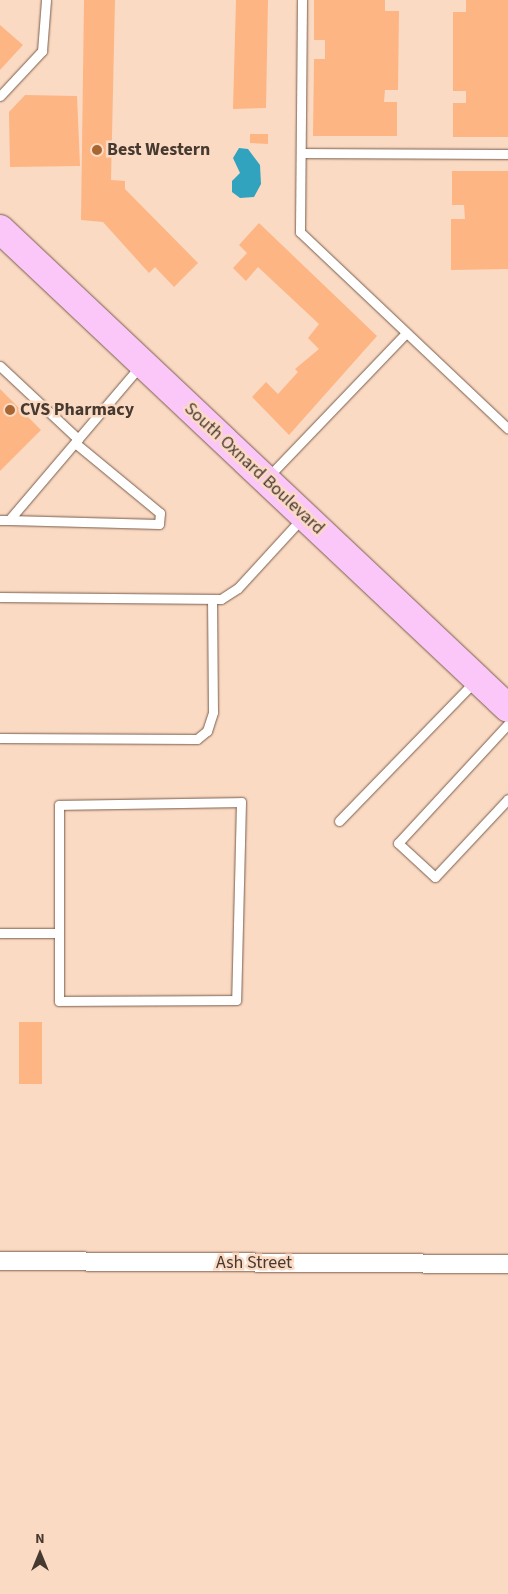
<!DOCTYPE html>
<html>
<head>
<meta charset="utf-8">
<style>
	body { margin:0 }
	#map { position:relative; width:508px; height:1594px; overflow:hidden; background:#fbdac4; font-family:"Source Sans 3",sans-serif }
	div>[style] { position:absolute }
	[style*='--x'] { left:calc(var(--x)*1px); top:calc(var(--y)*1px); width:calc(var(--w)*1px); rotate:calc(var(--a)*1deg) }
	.water>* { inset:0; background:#31a3bf }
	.building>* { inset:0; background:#fdb583 }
	.roads { filter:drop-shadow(0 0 1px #795d4a) drop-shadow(0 0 1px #795d4a) }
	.lane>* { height:9px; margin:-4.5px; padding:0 4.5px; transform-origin:4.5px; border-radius:4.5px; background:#fff }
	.street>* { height:18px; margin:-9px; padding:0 9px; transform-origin:9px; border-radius:9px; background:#fff }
	.primary>* { height:28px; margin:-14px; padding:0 14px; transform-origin:14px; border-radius:14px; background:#fac7f8 }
	.dots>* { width:14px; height:14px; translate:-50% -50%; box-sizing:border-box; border:2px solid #fbdac4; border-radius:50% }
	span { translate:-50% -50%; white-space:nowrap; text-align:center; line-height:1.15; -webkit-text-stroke:5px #fbdac4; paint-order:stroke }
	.poi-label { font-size:18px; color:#463930; font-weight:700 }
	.left { translate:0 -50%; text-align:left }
	.street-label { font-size:18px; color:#463930 }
	.north { position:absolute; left:15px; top:1529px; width:50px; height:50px; -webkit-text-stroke:4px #fbdac4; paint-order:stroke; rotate:0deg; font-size:14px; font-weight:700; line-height:20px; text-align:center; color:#463930 }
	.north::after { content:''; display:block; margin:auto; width:18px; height:22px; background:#463930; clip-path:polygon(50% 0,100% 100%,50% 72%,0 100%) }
</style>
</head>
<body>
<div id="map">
	<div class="water">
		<i style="clip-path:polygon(239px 148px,248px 149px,260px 165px,261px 184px,254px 197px,240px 198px,232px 192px,232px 181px,240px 173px,233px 158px)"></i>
	</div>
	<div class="building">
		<i style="clip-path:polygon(84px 0,115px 0,111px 180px,125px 181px,125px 189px,198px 263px,174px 287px,155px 267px,149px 273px,103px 222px,81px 220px)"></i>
		<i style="clip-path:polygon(236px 0,268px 0,266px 108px,233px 109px)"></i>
		<i style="clip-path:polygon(314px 0,385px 0,385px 11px,399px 11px,398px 90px,385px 90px,384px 102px,397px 102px,397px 136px,313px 136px,314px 59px,325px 59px,325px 40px,314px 40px)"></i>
		<i style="clip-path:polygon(466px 0,508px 0,508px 137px,453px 137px,453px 103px,466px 103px,466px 91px,453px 91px,453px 12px,466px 12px)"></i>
		<i style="clip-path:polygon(0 25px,23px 45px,0 70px)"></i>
		<i style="clip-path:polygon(25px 95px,77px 96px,80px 166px,10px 167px,9px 112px)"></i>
		<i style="clip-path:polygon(250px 134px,268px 134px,268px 144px,250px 143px)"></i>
		<i style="clip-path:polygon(452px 171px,508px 171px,508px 269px,451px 270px,451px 219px,465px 219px,464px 205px,452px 205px)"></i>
		<i style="clip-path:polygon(259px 223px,377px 336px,289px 435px,252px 397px,266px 382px,278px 394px,298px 372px,295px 369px,319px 349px,308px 338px,319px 324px,258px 267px,246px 281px,233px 268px,247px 253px,239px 245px)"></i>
		<i style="clip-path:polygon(0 389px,41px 430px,0 471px)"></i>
		<i style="clip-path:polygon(19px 1022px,42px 1022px,42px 1084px,19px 1084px)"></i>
	</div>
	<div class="roads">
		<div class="lane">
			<i style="--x:302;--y:0;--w:232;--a:90.5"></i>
			<i style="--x:300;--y:232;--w:286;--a:43.4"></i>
			<i style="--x:0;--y:96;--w:62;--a:-47"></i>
			<i style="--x:42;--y:51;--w:51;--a:-85.5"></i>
			<i style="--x:301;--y:153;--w:207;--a:0.3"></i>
			<i style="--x:0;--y:366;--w:107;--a:43.1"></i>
			<i style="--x:268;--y:477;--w:199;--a:-46.2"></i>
			<i style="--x:0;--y:520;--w:9;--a:0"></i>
			<i style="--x:9;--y:520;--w:202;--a:-49.6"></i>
			<i style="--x:9;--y:520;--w:150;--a:1.5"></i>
			<i style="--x:159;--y:524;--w:11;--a:-85"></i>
			<i style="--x:160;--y:513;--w:110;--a:-140.5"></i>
			<i style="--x:0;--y:597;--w:221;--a:0.5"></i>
			<i style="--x:221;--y:599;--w:20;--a:-33"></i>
			<i style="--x:238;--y:588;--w:96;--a:-47.5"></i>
			<i style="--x:508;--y:724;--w:162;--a:132.7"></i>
			<i style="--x:398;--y:843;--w:50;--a:42.6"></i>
			<i style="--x:435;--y:877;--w:107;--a:-46.9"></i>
			<i style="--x:0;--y:738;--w:197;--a:0.3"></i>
			<i style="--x:197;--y:739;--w:13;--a:-39"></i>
			<i style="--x:207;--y:731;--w:20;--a:-72"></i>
			<i style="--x:213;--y:712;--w:113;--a:-90.5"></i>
			<i style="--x:241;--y:802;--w:198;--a:91.4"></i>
			<i style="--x:236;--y:1000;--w:177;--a:179.7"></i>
			<i style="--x:59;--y:1001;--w:196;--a:-90"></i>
			<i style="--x:59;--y:805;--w:182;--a:-0.9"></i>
			<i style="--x:339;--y:821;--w:195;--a:-45.8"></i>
			<i style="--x:0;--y:933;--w:57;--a:0"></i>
		</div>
		<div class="street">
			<i style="--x:0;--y:1261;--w:508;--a:0.34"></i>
		</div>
		<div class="primary">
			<i style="--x:0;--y:229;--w:698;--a:43.32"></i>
		</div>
	</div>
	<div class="dots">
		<i style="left:97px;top:150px;background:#a86732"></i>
		<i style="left:10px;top:410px;background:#a86732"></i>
	</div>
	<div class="poi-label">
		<span class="left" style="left:107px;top:150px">Best Western</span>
		<span class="left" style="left:20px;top:410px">CVS Pharmacy</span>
	</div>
	<div class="street-label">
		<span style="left:254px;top:469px;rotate:43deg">South Oxnard Boulevard</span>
		<span style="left:254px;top:1263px">Ash Street</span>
	</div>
	<div class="north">N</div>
</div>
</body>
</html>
